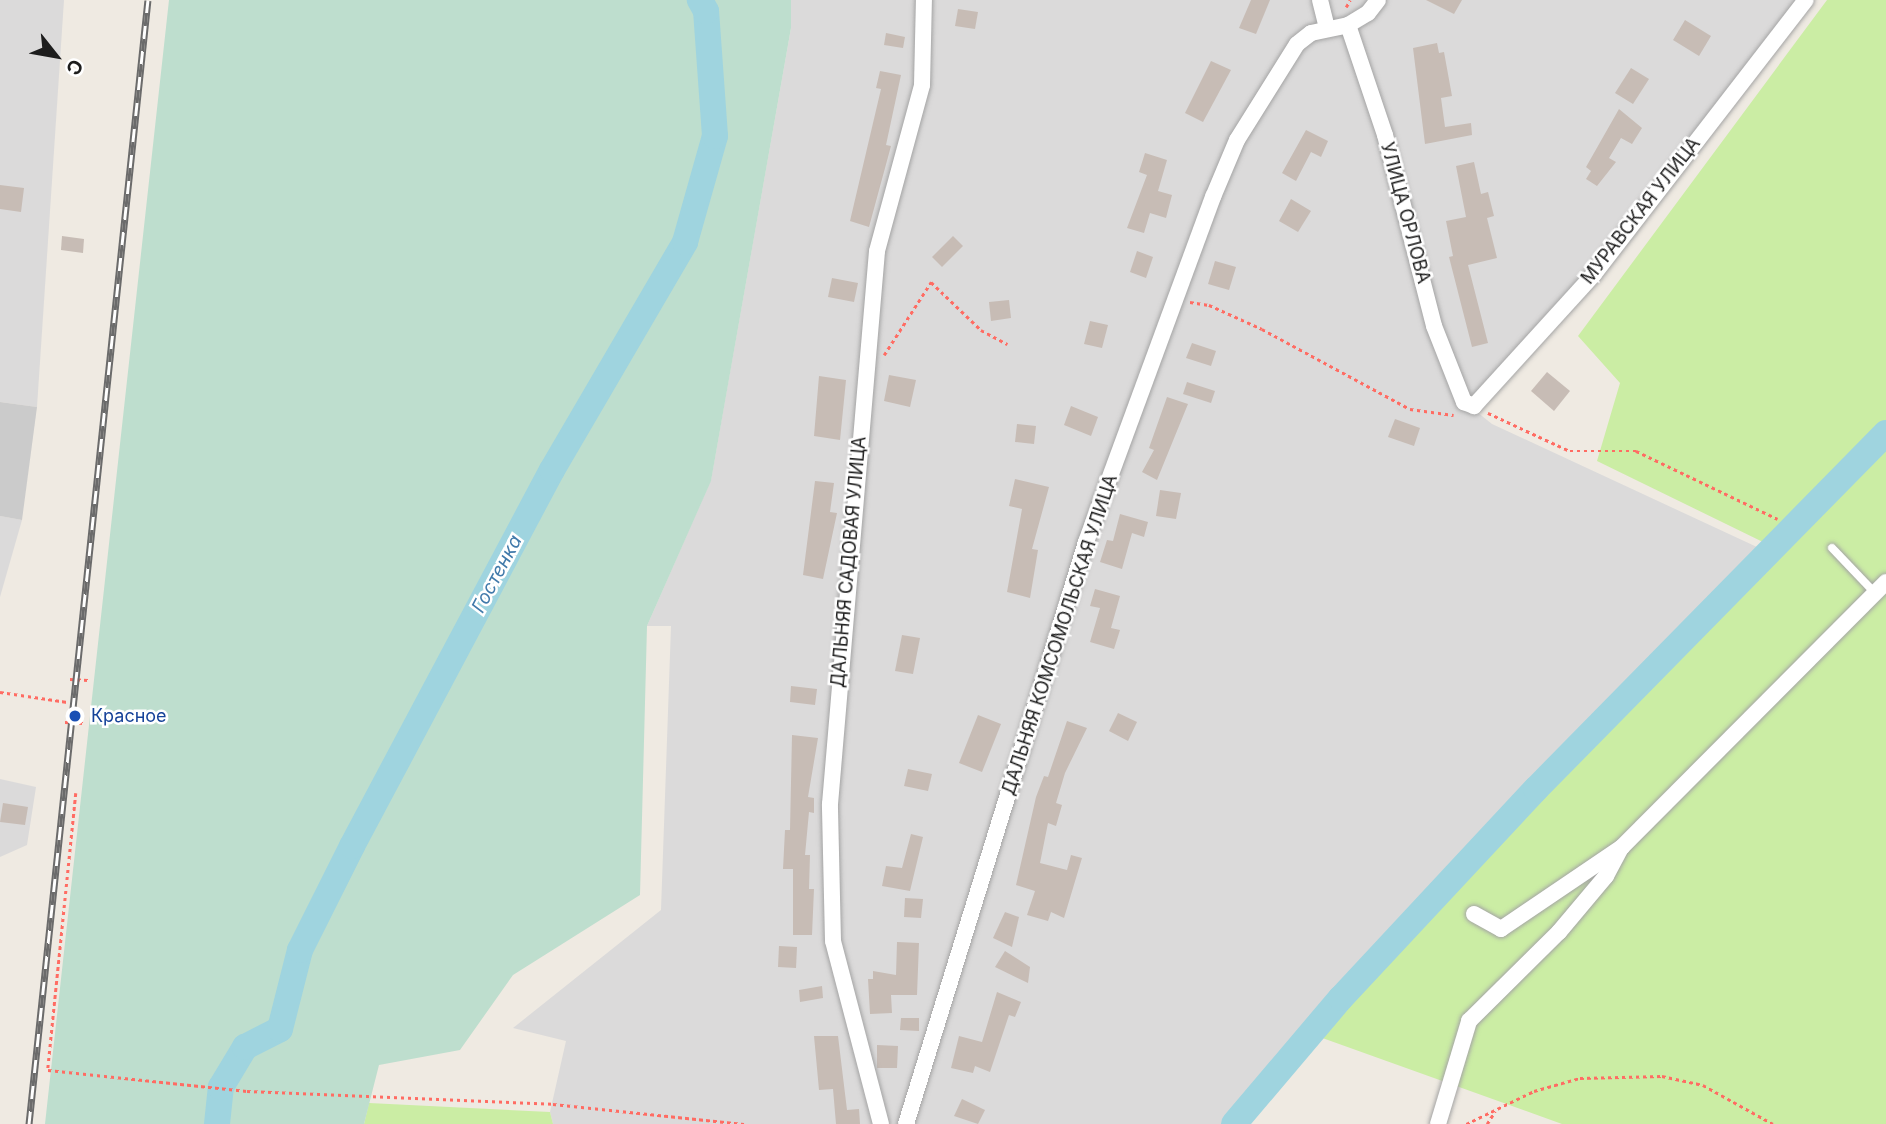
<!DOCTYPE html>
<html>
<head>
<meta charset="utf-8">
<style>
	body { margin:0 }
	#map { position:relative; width:1886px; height:1124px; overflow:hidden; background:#efeae2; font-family:Inter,sans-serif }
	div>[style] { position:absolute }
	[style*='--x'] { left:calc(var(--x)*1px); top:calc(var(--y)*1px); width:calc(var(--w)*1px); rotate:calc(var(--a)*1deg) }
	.residential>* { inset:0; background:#dbdada }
	.religious>* { inset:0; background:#cbcbcb }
	.grass>* { inset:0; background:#cbeda4 }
	.wetland>* { inset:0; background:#bedece }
	.river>* { height:26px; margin:-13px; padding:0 13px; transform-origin:13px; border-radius:13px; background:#9fd4df }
	.building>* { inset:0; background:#c7bcb5 }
	.path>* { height:2.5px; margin-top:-1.25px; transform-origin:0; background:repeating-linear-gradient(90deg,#ff6c63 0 3.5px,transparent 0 7px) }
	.roads { filter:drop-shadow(0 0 2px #a4a4a4) drop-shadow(0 0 2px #a4a4a4) }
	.lane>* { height:8px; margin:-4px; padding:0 4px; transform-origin:4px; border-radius:4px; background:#fff }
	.street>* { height:16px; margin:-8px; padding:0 8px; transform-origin:8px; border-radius:8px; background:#fff }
	.rail>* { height:7px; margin-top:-3.5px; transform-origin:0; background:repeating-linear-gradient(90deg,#fff 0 13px,#6b6b6b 0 26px); box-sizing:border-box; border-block:2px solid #6b6b6b }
	.dots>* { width:19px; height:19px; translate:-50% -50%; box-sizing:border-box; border:4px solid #fff; border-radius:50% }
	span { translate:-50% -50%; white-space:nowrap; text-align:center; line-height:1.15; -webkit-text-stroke:5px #fff; paint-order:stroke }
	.street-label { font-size:18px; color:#1d1d1d }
	.transit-label { font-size:18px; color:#164399 }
	.left { translate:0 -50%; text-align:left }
	.water-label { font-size:19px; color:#417aaa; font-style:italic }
	.north { position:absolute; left:21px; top:21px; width:70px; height:70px; -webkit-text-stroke:5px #fff; paint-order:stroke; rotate:121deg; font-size:19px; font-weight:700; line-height:28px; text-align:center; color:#1d1d1d }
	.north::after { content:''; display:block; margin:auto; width:24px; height:32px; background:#1d1d1d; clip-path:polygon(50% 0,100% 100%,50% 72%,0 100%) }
</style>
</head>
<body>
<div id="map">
	<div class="residential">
		<i style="clip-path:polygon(0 0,64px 0,37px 407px,0 402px)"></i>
		<i style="clip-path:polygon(791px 0,1806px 0,1594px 274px,1467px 404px,1492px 424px,1757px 547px,1227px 1124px,553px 1124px,550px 1112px,566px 1041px,513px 1028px,661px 910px,671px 626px,647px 626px,711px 480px,791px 28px)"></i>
		<i style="clip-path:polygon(0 516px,22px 520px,0 597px)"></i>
		<i style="clip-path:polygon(0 779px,36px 787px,27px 845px,0 857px)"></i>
	</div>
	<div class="religious">
		<i style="clip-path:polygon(0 402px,37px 407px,22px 520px,0 516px)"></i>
	</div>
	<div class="grass">
		<i style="clip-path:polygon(1827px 0,1886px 0,1886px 1124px,1562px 1124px,1314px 1035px,1767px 544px,1597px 461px,1620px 383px,1578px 336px)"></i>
		<i style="clip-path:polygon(369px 1103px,550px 1112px,553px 1124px,364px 1124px)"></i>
	</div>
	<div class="wetland">
		<i style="clip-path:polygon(169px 0,791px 0,791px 28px,711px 481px,647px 626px,640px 895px,513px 975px,460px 1050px,379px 1065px,364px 1124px,45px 1124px)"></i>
	</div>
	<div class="river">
		<i style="--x:217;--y:1124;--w:37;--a:-84"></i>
		<i style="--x:221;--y:1087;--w:47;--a:-59"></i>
		<i style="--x:245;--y:1047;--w:39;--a:-27"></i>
		<i style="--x:280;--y:1029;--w:81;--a:-75.8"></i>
		<i style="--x:300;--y:950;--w:116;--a:-63.4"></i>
		<i style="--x:352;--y:846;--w:426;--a:-62"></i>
		<i style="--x:552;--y:470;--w:264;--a:-59.7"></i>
		<i style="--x:685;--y:242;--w:110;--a:-74.2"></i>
		<i style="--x:715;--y:136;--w:125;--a:-94.1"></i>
		<i style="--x:706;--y:11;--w:13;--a:-119"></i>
		<i style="--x:1234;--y:1124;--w:165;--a:-49.7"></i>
		<i style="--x:1341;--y:998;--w:286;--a:-47"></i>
		<i style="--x:1536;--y:789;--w:499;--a:-45.5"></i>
	</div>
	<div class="building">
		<i style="clip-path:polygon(1251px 0,1270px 0,1256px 34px,1239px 28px)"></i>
		<i style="clip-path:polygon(1426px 0,1462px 0,1454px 14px)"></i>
		<i style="clip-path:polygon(958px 9px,978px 12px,975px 29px,955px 26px)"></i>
		<i style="clip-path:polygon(1685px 20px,1711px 36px,1699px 56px,1673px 40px)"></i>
		<i style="clip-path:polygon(886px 33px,905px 37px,903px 48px,884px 45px)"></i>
		<i style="clip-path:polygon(1437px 43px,1439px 53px,1444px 52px,1452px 96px,1441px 98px,1445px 127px,1471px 123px,1472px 135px,1425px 144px,1413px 48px)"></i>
		<i style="clip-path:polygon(1211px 61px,1231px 70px,1203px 122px,1185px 113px)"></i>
		<i style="clip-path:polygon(1631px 68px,1649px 79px,1633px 104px,1615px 93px)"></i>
		<i style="clip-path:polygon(880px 71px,901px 75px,886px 145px,891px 146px,869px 227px,850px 221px,881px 89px,876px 88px)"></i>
		<i style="clip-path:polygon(1619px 109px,1642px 128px,1632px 144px,1621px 138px,1609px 158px,1616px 162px,1597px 186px,1586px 179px,1591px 171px,1586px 167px)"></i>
		<i style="clip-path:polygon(1306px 130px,1328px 141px,1321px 157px,1311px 152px,1296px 181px,1282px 173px)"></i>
		<i style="clip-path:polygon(1145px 153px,1167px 160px,1158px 191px,1172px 195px,1166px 218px,1150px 213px,1144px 233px,1127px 228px,1147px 175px,1139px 172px)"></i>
		<i style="clip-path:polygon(1474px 162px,1481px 194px,1488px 192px,1494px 216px,1487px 218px,1497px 258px,1468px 265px,1488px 343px,1472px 347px,1449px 257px,1453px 256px,1446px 221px,1466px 217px,1456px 166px)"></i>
		<i style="clip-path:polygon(0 185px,24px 188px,21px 212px,0 209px)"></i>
		<i style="clip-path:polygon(1291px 199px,1311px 211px,1298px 232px,1279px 221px)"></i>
		<i style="clip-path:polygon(62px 236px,84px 239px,83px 253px,61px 250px)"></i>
		<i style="clip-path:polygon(953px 236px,963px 246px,942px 267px,932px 257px)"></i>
		<i style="clip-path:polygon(1137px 251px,1153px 257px,1146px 278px,1130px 272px)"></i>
		<i style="clip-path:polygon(1215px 261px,1236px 267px,1229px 290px,1208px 284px)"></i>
		<i style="clip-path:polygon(832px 278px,858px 283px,854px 302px,828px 297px)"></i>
		<i style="clip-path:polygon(1009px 300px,1011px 318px,991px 321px,989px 302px)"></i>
		<i style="clip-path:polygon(1090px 321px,1108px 325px,1102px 348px,1084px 344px)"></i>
		<i style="clip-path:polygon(1192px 343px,1216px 351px,1211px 366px,1186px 358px)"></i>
		<i style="clip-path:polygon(1547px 372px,1570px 391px,1554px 411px,1531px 391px)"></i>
		<i style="clip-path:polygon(889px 375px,916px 380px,910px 407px,884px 401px)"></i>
		<i style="clip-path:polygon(819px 376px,846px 380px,840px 440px,814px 436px)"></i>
		<i style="clip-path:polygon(1187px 382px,1215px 391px,1211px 403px,1183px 394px)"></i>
		<i style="clip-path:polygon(1167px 397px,1188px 404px,1157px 480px,1142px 472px,1154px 450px,1149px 448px)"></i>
		<i style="clip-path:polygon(1071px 406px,1098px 417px,1091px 436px,1064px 425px)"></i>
		<i style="clip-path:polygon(1395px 419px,1420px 428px,1414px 446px,1388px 437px)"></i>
		<i style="clip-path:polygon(1017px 424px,1036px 426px,1034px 444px,1015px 442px)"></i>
		<i style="clip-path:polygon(1015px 479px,1049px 487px,1032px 549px,1038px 550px,1030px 598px,1007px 592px,1022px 509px,1009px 506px)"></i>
		<i style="clip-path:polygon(815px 481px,834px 483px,830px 512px,837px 513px,823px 579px,803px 575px)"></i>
		<i style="clip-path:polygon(1160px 490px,1181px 493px,1176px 519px,1156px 516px)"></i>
		<i style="clip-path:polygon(1120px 514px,1148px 522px,1144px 537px,1132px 533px,1122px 569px,1100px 562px,1107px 540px,1113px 541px)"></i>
		<i style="clip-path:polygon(1095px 589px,1120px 596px,1111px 628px,1120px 630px,1114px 649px,1090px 642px,1100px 608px,1090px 606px)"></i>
		<i style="clip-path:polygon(902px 635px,920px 638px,913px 674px,895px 671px)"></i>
		<i style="clip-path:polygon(791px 686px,817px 689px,815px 705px,790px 702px)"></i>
		<i style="clip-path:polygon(1118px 713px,1137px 722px,1128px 741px,1109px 731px)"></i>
		<i style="clip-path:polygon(978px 715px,1001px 724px,982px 772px,959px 763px)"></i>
		<i style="clip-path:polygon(1067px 721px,1087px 728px,1065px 773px,1056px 803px,1062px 805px,1056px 826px,1048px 823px,1040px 863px,1067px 870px,1071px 855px,1082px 858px,1064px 918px,1051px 912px,1048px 921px,1027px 915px,1035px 891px,1016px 885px,1036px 797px,1044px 776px,1048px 777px)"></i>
		<i style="clip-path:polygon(792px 735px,818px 738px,808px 797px,814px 798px,814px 813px,809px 812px,805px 855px,810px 855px,809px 889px,814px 889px,812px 935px,793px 935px,793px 869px,783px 869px,785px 830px,790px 830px)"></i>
		<i style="clip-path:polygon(908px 769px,932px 774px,928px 791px,904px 786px)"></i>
		<i style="clip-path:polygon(3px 803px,28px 807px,25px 825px,0 822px)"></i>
		<i style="clip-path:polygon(911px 834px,923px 837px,910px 891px,882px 886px,886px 866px,902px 868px)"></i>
		<i style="clip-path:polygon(905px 898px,923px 899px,921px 918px,904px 917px)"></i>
		<i style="clip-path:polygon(1005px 912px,1019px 917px,1012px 947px,993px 938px)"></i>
		<i style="clip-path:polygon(897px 942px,919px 943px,917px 995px,891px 995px,892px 1013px,870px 1014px,868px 979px,873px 979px,873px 971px,896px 975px)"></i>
		<i style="clip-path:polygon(779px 946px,797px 947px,796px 968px,778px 967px)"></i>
		<i style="clip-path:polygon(1005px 951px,1030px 967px,1028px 983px,995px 967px)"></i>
		<i style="clip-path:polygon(822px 986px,823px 998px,800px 1002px,799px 990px)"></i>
		<i style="clip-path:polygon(997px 992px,1021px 1002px,1015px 1017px,1009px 1015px,990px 1072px,975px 1066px,973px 1073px,951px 1068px,959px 1036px,982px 1042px)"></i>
		<i style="clip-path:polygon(901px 1018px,919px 1018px,919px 1031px,900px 1030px)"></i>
		<i style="clip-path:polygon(814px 1036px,838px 1036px,847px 1110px,859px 1109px,860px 1124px,836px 1124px,833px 1089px,819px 1090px)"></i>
		<i style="clip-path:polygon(877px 1045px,898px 1046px,897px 1068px,877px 1068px)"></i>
		<i style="clip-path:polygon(962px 1099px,985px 1110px,978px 1124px,954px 1116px)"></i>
	</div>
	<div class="path">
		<i style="--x:1346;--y:7;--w:8;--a:-60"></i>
		<i style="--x:1190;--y:302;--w:19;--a:9"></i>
		<i style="--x:1209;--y:305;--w:58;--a:24.4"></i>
		<i style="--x:1262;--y:329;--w:168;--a:28.4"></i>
		<i style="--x:1410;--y:409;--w:44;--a:7.8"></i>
		<i style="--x:884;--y:355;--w:87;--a:-57.2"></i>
		<i style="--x:931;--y:282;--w:69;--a:43.8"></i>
		<i style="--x:981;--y:330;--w:30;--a:28"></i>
		<i style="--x:1488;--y:413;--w:90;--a:24.9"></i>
		<i style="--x:1570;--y:451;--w:66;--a:0"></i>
		<i style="--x:1636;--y:451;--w:157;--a:25.6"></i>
		<i style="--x:70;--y:679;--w:18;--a:3"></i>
		<i style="--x:0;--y:692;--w:68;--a:8.5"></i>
		<i style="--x:65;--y:722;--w:18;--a:3"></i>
		<i style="--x:76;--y:793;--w:278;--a:95.8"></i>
		<i style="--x:48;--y:1070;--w:200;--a:6"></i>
		<i style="--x:247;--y:1091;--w:306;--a:2.4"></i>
		<i style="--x:553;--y:1104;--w:192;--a:6"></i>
		<i style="--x:1466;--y:1124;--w:76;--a:-25.9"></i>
		<i style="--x:1534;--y:1091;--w:48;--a:-15.8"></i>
		<i style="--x:1580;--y:1078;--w:82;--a:-1.4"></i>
		<i style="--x:1662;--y:1076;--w:42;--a:12.4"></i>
		<i style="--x:1703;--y:1085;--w:80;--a:29.1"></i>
		<i style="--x:1487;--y:1124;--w:15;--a:-58"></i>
	</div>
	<div class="roads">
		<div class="lane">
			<i style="--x:1832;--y:548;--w:62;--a:46.3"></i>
		</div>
		<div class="street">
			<i style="--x:1320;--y:0;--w:29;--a:76"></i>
			<i style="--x:1348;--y:25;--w:116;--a:71.4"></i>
			<i style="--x:1385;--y:135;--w:197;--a:75.6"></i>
			<i style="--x:1434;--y:326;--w:82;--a:68.5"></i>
			<i style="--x:1464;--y:402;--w:11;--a:22"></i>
			<i style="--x:1474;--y:406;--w:178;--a:-47.7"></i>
			<i style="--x:1594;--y:274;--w:346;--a:-52.3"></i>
			<i style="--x:1474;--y:914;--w:31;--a:29"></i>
			<i style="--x:1501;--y:929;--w:146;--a:-34.1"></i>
			<i style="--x:1622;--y:847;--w:374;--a:-45.1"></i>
			<i style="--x:881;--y:1124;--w:189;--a:-104.7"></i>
			<i style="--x:833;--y:941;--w:137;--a:-91.3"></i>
			<i style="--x:830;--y:804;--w:555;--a:-85.14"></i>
			<i style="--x:877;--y:251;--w:172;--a:-74.8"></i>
			<i style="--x:922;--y:85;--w:85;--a:-88.7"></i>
			<i style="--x:906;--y:1124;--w:609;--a:-72.81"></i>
			<i style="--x:1086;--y:542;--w:368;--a:-69.8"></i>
			<i style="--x:1213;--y:197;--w:62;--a:-67.2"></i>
			<i style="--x:1237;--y:140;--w:113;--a:-58"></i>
			<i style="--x:1297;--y:44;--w:18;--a:-38"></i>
			<i style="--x:1311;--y:33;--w:38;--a:-12"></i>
			<i style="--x:1348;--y:25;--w:23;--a:-31"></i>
			<i style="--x:1368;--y:13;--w:16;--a:-52"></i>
			<i style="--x:1438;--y:1124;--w:108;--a:-73.2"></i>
			<i style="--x:1469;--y:1021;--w:127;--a:-44.7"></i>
			<i style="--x:1559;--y:932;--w:73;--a:-50"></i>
			<i style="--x:1606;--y:876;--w:30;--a:-62"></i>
		</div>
	</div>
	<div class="rail">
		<i style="--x:29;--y:1124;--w:1130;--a:-83.96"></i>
	</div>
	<div class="dots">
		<i style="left:75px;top:716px;background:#1a4fb4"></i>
	</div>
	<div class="street-label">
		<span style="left:1641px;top:211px;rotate:-52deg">МУРАВСКАЯ УЛИЦА</span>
		<span style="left:1405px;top:213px;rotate:75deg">УЛИЦА ОРЛОВА</span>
		<span style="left:849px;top:562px;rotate:-85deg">ДАЛЬНЯЯ САДОВАЯ УЛИЦА</span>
		<span style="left:1060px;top:635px;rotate:-72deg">ДАЛЬНЯЯ КОМСОМОЛЬСКАЯ УЛИЦА</span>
	</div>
	<div class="transit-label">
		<span class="left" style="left:91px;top:716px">Красное</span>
	</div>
	<div class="water-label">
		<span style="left:497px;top:574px;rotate:-62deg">Гостенка</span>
	</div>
	<div class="north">С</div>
</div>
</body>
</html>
